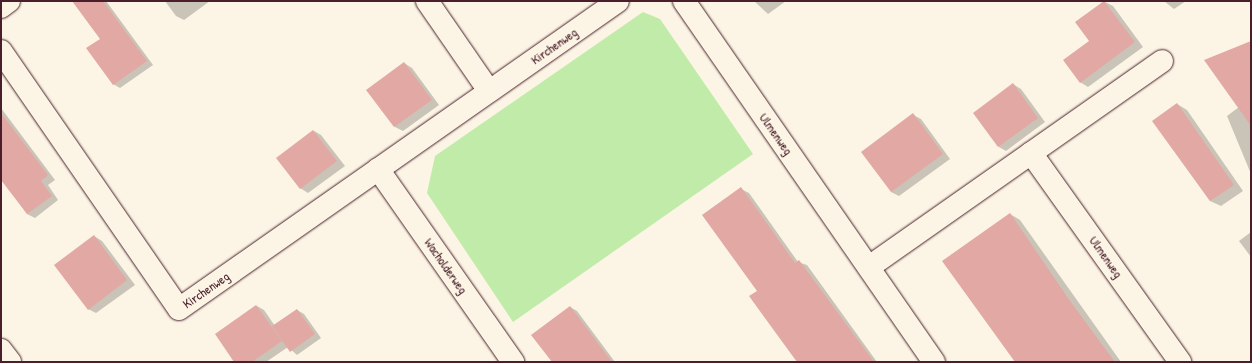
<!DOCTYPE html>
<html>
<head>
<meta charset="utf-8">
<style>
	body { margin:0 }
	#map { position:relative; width:1252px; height:363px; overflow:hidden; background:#fcf5e5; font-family:"Patrick Hand",sans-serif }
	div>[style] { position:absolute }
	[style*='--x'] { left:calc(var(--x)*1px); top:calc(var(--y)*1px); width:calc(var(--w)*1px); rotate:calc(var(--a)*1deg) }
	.green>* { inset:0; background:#c1eba8 }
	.shadow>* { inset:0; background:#0003 }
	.building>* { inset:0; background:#e2a8a4 }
	.roads { filter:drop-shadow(0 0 1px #4a1f2b) drop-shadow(0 0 1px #4a1f2b) }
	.street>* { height:22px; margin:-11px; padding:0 11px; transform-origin:11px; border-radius:11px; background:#fcf5e5 }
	span { translate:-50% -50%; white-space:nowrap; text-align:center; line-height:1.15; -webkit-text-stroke:3.5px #fcf5e5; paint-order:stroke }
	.street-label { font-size:13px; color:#4a1f2b }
	.frame { position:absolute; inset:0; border:2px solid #4a1f2b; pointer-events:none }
</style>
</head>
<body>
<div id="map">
	<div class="green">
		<i style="clip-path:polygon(643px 12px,660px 19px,753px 154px,513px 322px,427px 193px,435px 156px)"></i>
	</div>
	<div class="shadow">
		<i style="clip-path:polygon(92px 1px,106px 1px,153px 65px,120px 88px,113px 84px)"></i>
		<i style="clip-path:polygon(165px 1px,210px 1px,184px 20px,176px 16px)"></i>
		<i style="clip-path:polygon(754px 1px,786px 1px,768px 14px)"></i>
		<i style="clip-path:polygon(1164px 1px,1186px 1px,1174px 9px)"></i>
		<i style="clip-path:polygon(1105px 2px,1113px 6px,1143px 47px,1088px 87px,1080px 82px,1091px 41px,1077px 22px)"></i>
		<i style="clip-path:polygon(1251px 42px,1251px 174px,1227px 116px,1239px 107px)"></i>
		<i style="clip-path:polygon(404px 63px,412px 68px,439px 105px,403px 131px,395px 127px,368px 90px)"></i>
		<i style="clip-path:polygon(1013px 84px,1021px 89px,1045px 122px,1006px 151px,999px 147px,974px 113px)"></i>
		<i style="clip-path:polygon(1177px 104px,1187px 110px,1243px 191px,1221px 206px,1210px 201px,1153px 121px)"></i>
		<i style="clip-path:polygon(1px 108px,55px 180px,48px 185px,58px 200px,35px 218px,27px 214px,1px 176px)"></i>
		<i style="clip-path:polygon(913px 115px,921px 119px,950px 159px,899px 196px,891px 192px)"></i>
		<i style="clip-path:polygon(314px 131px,321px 135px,345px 166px,308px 193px,300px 188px)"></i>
		<i style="clip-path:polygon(741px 189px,749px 193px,798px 262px,807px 265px,877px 362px,805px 362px,758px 291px)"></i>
		<i style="clip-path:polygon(1010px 214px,1020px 220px,1121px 362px,1016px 362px)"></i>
		<i style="clip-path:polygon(1251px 232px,1251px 257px,1239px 241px)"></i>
		<i style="clip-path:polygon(94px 236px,102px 241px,135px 285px,96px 313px,88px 309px)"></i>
		<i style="clip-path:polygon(257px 306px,264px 310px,275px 326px,297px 310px,304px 314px,321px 338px,297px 355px,288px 347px,266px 362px,236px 362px)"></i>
		<i style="clip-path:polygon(570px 307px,577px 311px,615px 362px,553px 362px)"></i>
	</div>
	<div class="building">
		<i style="clip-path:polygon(72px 1px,103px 1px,147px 61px,113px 85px,86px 48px,100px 39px)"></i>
		<i style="clip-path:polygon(1104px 1px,1135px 42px,1080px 83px,1063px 60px,1089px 41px,1075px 22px)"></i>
		<i style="clip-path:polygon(1251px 41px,1251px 126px,1204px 60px)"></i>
		<i style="clip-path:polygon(404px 62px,432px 100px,394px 127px,366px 90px)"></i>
		<i style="clip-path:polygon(1013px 83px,1038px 118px,998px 147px,973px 113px)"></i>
		<i style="clip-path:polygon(1177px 103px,1234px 185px,1210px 201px,1152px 121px)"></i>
		<i style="clip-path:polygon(1px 113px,48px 175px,41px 181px,52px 196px,27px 214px,1px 180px)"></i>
		<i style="clip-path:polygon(913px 113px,943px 154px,891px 192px,861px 152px)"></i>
		<i style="clip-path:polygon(313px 130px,337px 161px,300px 189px,276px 158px)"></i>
		<i style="clip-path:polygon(741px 187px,795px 263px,799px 260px,874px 362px,797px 362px,749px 296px,757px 291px,702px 215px)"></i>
		<i style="clip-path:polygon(1010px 213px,1070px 301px,1115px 362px,1015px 362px,942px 261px)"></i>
		<i style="clip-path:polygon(94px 235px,127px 280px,88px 310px,54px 265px)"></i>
		<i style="clip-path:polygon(256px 305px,282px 341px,252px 362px,234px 362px,215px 334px)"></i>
		<i style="clip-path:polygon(570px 306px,612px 362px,552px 362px,531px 335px)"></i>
		<i style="clip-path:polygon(297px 309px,315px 334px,290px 352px,272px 326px)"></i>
	</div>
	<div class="roads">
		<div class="street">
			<i style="--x:427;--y:1;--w:109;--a:55.4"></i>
			<i style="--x:684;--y:1;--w:439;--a:55.3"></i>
			<i style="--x:1;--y:7;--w:10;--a:-37"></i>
			<i style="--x:1;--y:51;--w:313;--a:55.4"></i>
			<i style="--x:179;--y:309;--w:536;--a:-35.05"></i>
			<i style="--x:1031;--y:153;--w:257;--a:54.5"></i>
			<i style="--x:378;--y:169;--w:236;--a:55"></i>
			<i style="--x:869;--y:267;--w:358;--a:-35.1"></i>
			<i style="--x:1;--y:350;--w:15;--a:53"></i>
		</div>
	</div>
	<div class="street-label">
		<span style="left:554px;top:46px;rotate:-35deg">Kirchenweg</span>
		<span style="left:776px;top:134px;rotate:55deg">Ulmenweg</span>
		<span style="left:1106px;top:257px;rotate:55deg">Ulmenweg</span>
		<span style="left:446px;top:266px;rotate:55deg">Wacholderweg</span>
		<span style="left:206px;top:290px;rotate:-35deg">Kirchenweg</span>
	</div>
	<div class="frame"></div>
</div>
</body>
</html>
